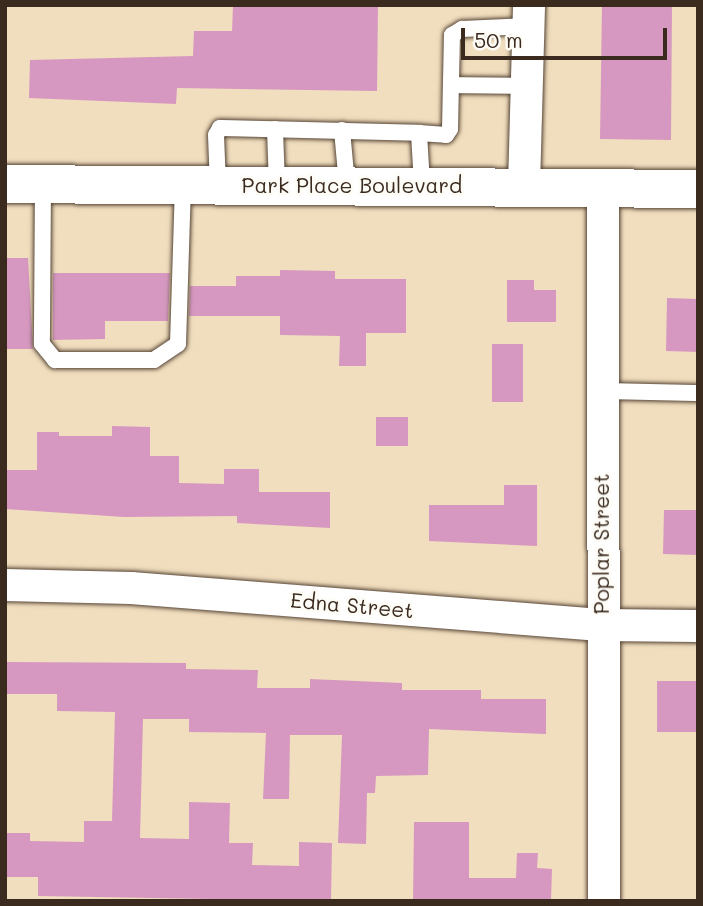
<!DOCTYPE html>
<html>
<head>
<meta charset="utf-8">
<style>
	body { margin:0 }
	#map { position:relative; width:703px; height:906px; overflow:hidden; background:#f1debe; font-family:Mali,sans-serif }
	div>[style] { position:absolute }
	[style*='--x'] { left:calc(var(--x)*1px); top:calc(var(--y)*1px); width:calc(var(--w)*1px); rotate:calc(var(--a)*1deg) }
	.building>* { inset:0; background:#d698c0 }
	.roads { filter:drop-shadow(0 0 2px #564536) drop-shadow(0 0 2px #564536) }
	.lane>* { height:16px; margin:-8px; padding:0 8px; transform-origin:8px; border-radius:8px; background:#fff }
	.street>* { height:32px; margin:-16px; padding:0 16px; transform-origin:16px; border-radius:16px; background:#fff }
	.secondary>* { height:38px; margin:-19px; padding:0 19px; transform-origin:19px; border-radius:19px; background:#fff }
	span { translate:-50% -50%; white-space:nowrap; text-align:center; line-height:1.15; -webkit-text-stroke:6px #fdfcf7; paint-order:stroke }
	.street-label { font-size:21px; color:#3b2a1e }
	.frame { position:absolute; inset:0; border:7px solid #3b2a1e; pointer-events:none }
	.scale { position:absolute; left:461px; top:28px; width:206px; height:32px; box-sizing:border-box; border:4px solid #3b2a1e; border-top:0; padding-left:9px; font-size:21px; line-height:24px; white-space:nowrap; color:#3b2a1e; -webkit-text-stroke:5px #fdfcf7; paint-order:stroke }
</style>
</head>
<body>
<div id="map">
	<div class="building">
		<i style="clip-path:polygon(233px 5px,378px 7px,377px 91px,177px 88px,176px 104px,29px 98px,30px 60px,193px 56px,194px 31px,232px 31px)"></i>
		<i style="clip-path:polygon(602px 5px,672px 5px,671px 140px,600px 139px)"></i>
		<i style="clip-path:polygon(5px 258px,28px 258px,33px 349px,5px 349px)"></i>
		<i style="clip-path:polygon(280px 270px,335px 271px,335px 279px,406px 279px,406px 333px,366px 333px,366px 366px,339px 366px,340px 336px,280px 335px,280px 316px,189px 316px,190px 286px,236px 286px,236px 276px,280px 276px)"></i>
		<i style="clip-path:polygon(53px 273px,170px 273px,168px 321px,105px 321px,105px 339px,53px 340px)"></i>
		<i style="clip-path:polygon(507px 280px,534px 280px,534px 290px,556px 290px,556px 322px,507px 322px)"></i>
		<i style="clip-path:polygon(667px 298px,698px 299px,698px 352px,666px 351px)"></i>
		<i style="clip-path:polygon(492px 344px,523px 344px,523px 402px,492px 402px)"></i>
		<i style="clip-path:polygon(376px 417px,408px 417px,408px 446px,376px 446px)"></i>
		<i style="clip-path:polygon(112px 426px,150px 427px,150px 456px,179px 456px,179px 483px,224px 484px,224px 469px,259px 469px,259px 492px,330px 492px,330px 528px,237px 523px,237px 516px,124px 517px,5px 509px,5px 470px,37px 470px,37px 432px,59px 432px,59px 436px,112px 436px)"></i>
		<i style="clip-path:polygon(504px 485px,537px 485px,537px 546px,429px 541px,429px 505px,504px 505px)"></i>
		<i style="clip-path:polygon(664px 510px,698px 510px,698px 555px,663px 554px)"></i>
		<i style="clip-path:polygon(5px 662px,186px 663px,186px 669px,258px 670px,257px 688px,310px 688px,310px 679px,402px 683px,402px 690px,481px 690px,481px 699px,546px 699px,546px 734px,429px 729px,428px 775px,376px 776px,375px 793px,367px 793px,366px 844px,338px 843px,342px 735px,290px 735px,289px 799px,263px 799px,266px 733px,189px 732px,189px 719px,143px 719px,140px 838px,189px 839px,189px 802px,230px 803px,229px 843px,253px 843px,252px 865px,299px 866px,299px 842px,332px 843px,331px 901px,38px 896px,38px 877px,5px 877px,5px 833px,30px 833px,30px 841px,84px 842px,84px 821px,112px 821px,115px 712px,57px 711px,57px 694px,5px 694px)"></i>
		<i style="clip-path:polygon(657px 681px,698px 681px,698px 732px,657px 732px)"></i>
		<i style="clip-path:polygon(414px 822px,469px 822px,469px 878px,516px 878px,517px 853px,538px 853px,537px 868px,552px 869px,551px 901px,413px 901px)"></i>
	</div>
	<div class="roads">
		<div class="lane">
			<i style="--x:451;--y:85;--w:77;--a:0.7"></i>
			<i style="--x:275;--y:129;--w:56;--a:88"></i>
			<i style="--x:342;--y:130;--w:55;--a:84.8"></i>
			<i style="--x:43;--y:184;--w:160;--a:90.4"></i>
			<i style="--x:42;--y:344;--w:21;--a:51"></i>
			<i style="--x:55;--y:360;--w:99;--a:0"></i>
			<i style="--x:154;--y:360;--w:29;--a:-34"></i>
			<i style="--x:178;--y:344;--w:158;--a:-88.2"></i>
			<i style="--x:422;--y:184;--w:51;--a:-93.4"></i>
			<i style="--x:419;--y:133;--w:27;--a:4"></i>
			<i style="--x:446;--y:135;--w:7;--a:-56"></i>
			<i style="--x:450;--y:129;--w:94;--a:-88.8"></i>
			<i style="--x:452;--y:35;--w:12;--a:-31"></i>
			<i style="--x:462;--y:29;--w:67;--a:-2.6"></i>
			<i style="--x:218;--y:185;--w:50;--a:-92.3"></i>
			<i style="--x:216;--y:135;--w:8;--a:-60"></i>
			<i style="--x:220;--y:128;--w:199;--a:1.4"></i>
			<i style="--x:602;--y:391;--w:96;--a:1.2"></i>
		</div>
		<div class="street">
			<i style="--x:524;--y:186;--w:181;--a:-88.4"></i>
			<i style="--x:603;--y:187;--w:714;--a:89.92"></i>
			<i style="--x:5;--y:585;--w:126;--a:1.4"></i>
			<i style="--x:131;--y:588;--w:471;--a:4.5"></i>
			<i style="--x:601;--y:625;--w:97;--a:0.6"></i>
		</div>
		<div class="secondary">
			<i style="--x:5;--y:184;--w:693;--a:0.41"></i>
		</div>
	</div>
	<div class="street-label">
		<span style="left:352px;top:185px">Park Place Boulevard</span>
		<span style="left:601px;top:544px;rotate:-90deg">Poplar Street</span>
		<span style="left:352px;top:605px;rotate:5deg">Edna Street</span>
	</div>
	<div class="frame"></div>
	<div class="scale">50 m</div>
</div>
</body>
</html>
